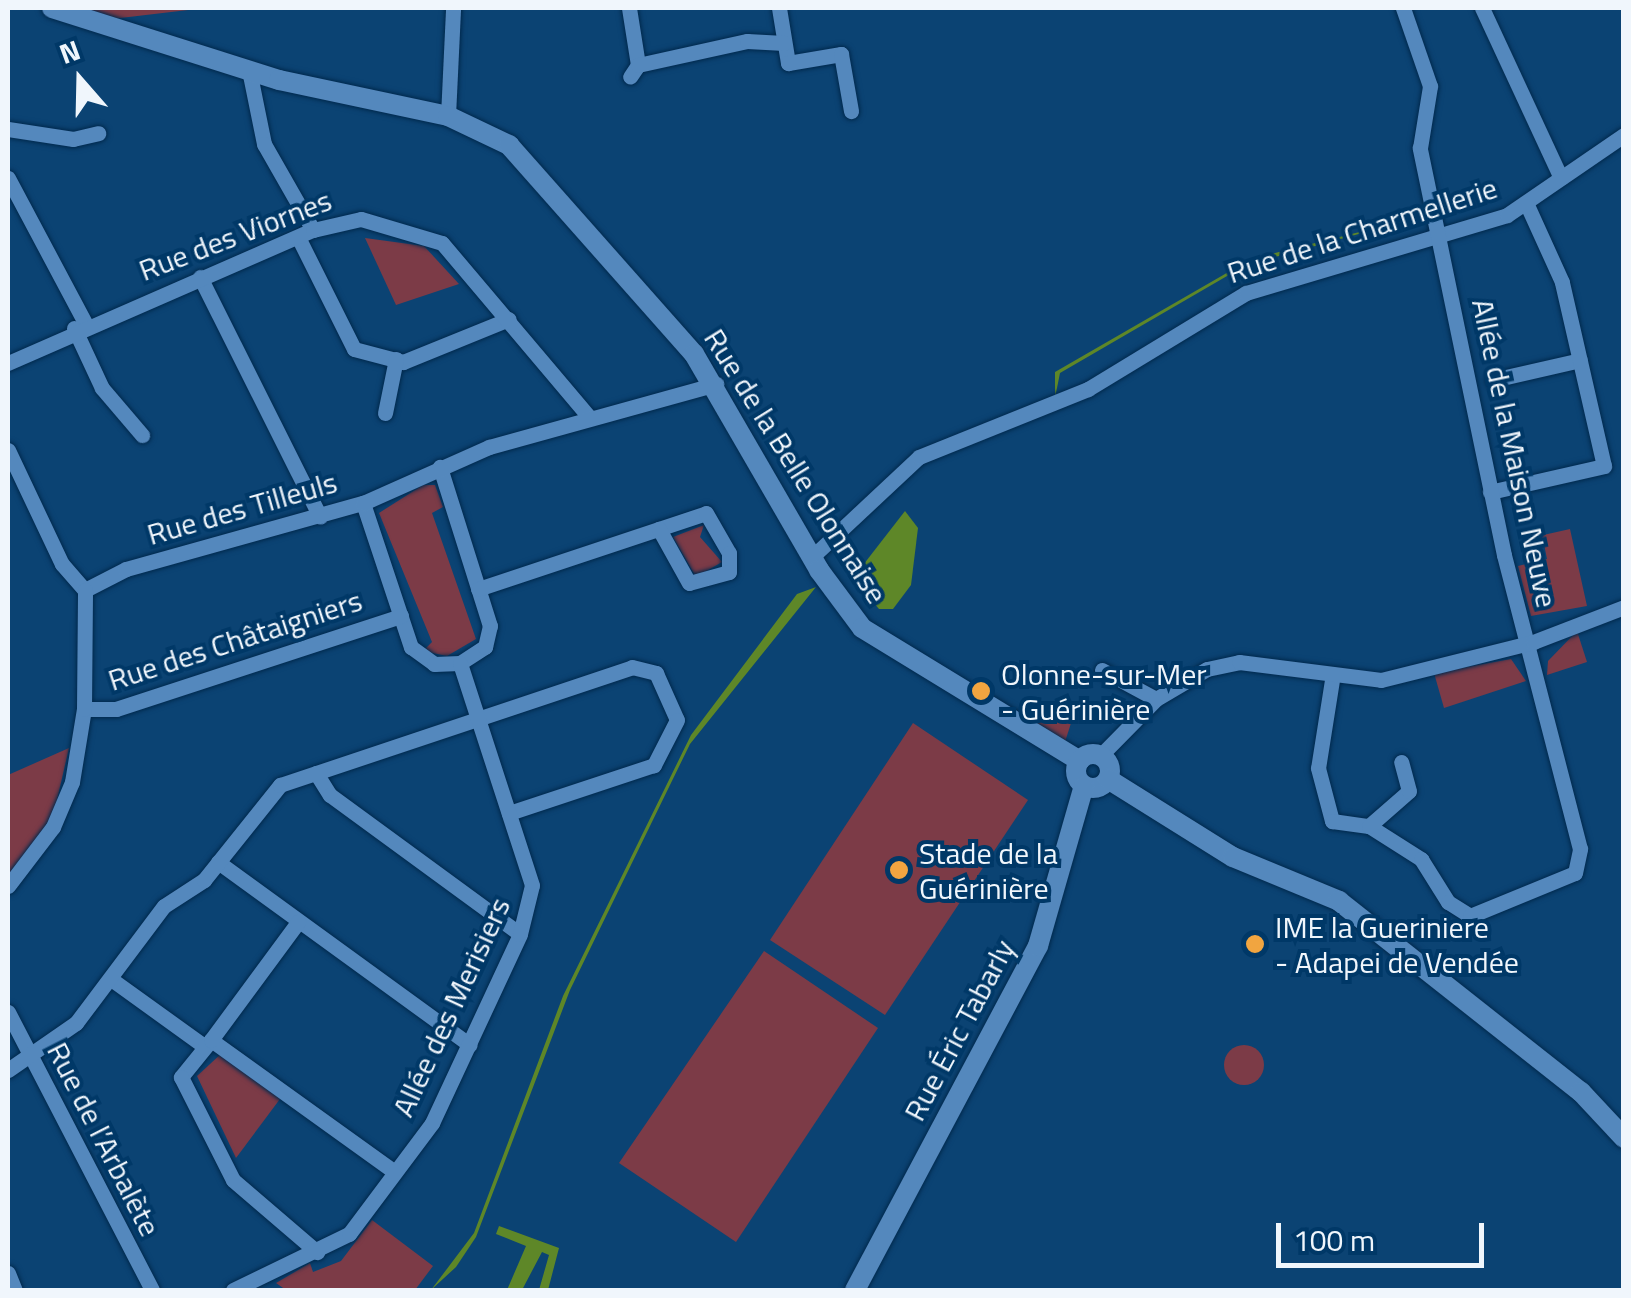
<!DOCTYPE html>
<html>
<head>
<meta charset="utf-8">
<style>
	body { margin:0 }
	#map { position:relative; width:1631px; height:1298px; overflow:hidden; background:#0b4373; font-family:"Titillium Web",sans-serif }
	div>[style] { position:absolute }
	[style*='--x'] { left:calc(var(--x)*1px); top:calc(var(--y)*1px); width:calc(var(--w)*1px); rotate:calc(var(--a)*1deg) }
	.green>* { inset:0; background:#7c3b47 }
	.round { border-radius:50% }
	.water>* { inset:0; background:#5e8728 }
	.roads { filter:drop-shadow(0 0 2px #00294d) drop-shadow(0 0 2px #00294d) }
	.minor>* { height:15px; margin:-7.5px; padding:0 7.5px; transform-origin:7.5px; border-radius:7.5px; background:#5488bd }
	.tertiary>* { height:20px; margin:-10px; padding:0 10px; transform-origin:10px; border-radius:10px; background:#5488bd }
	.tertiary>.ring { margin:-10px; padding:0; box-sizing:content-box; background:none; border:20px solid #5488bd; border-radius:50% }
	.dots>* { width:28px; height:28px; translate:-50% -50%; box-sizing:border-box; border:5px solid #003867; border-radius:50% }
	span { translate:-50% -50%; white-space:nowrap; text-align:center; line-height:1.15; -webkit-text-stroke:8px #003867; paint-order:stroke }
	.street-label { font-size:30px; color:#f0f6fc }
	.poi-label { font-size:30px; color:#f0f6fc }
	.left { translate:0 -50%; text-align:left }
	.frame { position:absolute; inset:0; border:10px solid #f0f6fc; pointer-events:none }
	.north { position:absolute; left:30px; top:30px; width:100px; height:100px; -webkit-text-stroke:8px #003867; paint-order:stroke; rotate:340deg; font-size:28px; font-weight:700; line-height:40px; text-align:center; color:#f0f6fc }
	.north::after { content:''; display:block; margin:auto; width:35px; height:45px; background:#f0f6fc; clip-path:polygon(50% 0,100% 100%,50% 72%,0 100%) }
	.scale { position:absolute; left:1276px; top:1223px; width:208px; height:45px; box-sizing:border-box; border:5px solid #f0f6fc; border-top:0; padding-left:12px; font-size:30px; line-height:35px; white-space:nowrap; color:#f0f6fc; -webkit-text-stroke:8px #003867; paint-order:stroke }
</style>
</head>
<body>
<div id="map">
	<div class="green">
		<i style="clip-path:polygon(82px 8px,205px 8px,112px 19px)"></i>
		<i style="clip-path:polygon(365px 238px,424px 246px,459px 284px,396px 305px)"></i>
		<i style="clip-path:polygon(423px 485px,435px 485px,443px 507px,432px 513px,476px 639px,447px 656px,423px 651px,432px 642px,379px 513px)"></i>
		<i style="clip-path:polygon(704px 525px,700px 537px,722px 562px,696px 577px,673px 537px)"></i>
		<i style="clip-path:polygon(1570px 529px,1587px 606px,1531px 616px,1518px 566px,1547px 559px,1544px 544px,1530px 538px)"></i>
		<i style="clip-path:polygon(1577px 631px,1587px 662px,1547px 675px,1548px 661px)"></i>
		<i style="clip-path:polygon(1511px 659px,1526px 681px,1444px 708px,1434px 673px)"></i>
		<i style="clip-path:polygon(1024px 703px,1071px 723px,1065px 742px,1018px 712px)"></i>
		<i style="clip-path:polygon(913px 723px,1028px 800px,885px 1015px,770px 940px)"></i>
		<i style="clip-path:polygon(69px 748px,53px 817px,8px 876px,8px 775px)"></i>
		<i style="clip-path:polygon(764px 951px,878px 1028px,736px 1242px,619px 1163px)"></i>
		<i class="round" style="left:1224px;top:1045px;width:40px;height:40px"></i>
		<i style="clip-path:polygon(222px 1053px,283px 1095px,236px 1158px,197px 1076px)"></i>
		<i style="clip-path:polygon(372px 1220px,433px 1266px,415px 1290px,286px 1290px,276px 1283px,310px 1263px,313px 1272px,341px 1261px)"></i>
	</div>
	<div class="water">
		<i style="clip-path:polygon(1424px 216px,1246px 265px,1060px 373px,1055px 398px,1055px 372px,1251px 259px)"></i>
		<i style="clip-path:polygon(905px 511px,918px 528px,911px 585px,893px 609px,879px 609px,853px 578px)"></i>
		<i style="clip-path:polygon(816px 587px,690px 744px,570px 990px,476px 1237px,456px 1267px,431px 1290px,474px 1233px,563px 996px,691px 735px,797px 594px)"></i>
		<i style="clip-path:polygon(499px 1226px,559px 1248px,548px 1290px,539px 1290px,549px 1255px,542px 1252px,522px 1290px,507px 1290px,526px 1246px,496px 1234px)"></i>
	</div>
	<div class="roads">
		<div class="minor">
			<i style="--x:629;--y:8;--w:58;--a:81"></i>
			<i style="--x:638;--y:65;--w:14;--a:124"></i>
			<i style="--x:779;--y:8;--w:56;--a:80.7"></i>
			<i style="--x:788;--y:63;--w:54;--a:-9.6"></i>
			<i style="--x:841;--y:54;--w:58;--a:80"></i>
			<i style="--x:1482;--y:8;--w:187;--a:65.1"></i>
			<i style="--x:638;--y:65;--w:112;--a:-12.4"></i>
			<i style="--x:747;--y:41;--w:37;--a:3"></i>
			<i style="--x:249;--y:70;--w:76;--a:78.5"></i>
			<i style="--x:264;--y:144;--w:99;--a:60.3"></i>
			<i style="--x:448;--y:116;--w:108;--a:-87.3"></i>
			<i style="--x:8;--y:129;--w:66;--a:8.7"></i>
			<i style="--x:73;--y:139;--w:26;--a:-13"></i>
			<i style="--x:8;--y:178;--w:164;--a:62"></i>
			<i style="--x:298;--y:237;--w:125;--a:63.4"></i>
			<i style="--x:354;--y:349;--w:51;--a:14.9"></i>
			<i style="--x:403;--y:362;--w:114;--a:-22.1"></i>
			<i style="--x:200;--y:277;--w:268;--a:63.4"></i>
			<i style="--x:74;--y:328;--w:66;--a:65"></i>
			<i style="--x:102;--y:388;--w:62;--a:49.6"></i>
			<i style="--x:8;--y:363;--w:333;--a:-23.6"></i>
			<i style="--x:313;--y:230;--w:49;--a:-12.9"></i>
			<i style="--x:361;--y:219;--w:84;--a:16.5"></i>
			<i style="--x:442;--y:243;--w:229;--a:49.8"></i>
			<i style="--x:1493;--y:380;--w:89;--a:-12.9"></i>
			<i style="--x:385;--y:413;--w:55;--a:-78.5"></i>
			<i style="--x:8;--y:450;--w:126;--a:64.7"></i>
			<i style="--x:62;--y:564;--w:35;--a:49"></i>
			<i style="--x:1490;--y:492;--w:117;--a:-12.8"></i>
			<i style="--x:1604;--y:466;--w:189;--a:-102.9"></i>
			<i style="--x:1562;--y:282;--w:85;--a:-114.4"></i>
			<i style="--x:363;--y:503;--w:152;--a:71.6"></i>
			<i style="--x:411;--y:647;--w:29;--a:36"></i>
			<i style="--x:434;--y:664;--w:26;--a:-2"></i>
			<i style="--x:460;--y:663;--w:30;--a:-33"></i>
			<i style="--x:485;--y:647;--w:22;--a:-77"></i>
			<i style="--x:490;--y:626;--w:167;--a:-107.5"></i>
			<i style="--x:812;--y:557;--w:146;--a:-43.1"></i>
			<i style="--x:919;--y:457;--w:182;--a:-21.9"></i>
			<i style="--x:1088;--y:389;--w:185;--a:-31.3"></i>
			<i style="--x:1246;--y:293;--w:272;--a:-16.6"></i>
			<i style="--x:1507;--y:215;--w:142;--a:-34.4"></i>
			<i style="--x:478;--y:589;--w:240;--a:-18.4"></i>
			<i style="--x:706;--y:513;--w:46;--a:60.1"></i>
			<i style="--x:729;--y:553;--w:19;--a:90"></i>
			<i style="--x:729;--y:572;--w:41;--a:164.6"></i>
			<i style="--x:689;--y:583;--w:62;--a:-119.1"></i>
			<i style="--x:85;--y:590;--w:46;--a:-27.1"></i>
			<i style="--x:126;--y:569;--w:246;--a:-15.6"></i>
			<i style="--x:363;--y:503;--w:138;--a:-24"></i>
			<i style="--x:489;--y:447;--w:236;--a:-15.5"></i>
			<i style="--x:1102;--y:670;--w:61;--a:28.2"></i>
			<i style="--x:1332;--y:680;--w:89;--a:99"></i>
			<i style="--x:1318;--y:768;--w:55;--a:75.2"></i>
			<i style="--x:1332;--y:821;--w:37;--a:8"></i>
			<i style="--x:1369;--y:826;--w:62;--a:32.4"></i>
			<i style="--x:1421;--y:859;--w:51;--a:57.9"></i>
			<i style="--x:1448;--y:902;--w:26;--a:32"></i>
			<i style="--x:1470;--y:916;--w:113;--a:-22.3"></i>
			<i style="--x:1575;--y:873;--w:25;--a:-78"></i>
			<i style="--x:1580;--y:849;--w:304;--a:-104.5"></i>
			<i style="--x:1504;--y:555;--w:416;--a:-101.7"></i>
			<i style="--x:1420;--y:148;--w:63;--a:-80.8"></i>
			<i style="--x:1430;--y:86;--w:83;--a:-109.1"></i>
			<i style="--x:84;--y:709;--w:32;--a:0"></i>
			<i style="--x:116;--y:709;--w:300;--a:-18.1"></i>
			<i style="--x:1100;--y:756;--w:80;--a:-45.5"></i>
			<i style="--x:1156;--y:699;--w:59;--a:-30.5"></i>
			<i style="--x:1207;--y:669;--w:33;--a:-12"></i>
			<i style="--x:1239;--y:662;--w:143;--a:7.2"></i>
			<i style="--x:1381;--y:680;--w:157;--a:-14"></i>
			<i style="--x:1533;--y:642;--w:97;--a:-21"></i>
			<i style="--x:316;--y:773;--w:26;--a:58"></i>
			<i style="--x:330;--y:795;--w:235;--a:36.2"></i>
			<i style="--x:1369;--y:826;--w:53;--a:-41.2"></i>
			<i style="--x:1409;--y:791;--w:30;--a:-105"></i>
			<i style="--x:218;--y:862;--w:311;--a:36"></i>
			<i style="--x:8;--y:886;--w:74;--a:-52.7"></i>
			<i style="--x:53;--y:827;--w:49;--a:-67.1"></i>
			<i style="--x:72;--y:782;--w:74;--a:-80.7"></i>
			<i style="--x:84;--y:709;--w:119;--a:-89.5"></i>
			<i style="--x:111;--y:979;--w:111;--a:35.8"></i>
			<i style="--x:8;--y:1012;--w:313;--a:62.6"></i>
			<i style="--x:211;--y:1040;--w:48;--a:129"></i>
			<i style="--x:181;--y:1077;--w:115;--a:63.2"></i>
			<i style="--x:233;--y:1180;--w:111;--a:40.6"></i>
			<i style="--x:211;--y:1040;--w:226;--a:35.7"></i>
			<i style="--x:211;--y:1040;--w:147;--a:-53.6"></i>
			<i style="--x:8;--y:1070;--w:83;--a:-34.7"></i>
			<i style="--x:76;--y:1023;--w:146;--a:-53.1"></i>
			<i style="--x:164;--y:906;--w:48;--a:-33"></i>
			<i style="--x:204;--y:880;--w:122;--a:-51.3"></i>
			<i style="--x:280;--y:785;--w:371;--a:-18.5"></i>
			<i style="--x:632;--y:667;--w:25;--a:14"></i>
			<i style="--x:656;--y:673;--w:51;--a:65.9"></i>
			<i style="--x:677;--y:720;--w:51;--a:117.1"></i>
			<i style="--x:654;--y:765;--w:153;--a:161.7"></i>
			<i style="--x:8;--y:1273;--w:18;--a:68"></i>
			<i style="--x:233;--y:1290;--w:129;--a:-25.8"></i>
			<i style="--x:349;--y:1234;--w:139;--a:-53.2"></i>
			<i style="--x:432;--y:1123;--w:208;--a:-65"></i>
			<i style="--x:520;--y:934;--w:50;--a:-76.2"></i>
			<i style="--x:532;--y:885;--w:233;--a:-108"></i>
		</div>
		<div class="tertiary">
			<i style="--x:52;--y:8;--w:238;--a:17.6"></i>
			<i style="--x:279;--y:80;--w:173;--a:12"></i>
			<i style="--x:448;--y:116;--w:68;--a:25.4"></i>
			<i style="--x:509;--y:145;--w:279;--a:48.5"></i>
			<i style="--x:694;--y:354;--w:250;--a:59.9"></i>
			<i style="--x:819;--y:570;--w:72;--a:53.4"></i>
			<i style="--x:862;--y:628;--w:255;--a:31.4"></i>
			<i class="ring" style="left:1076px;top:754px;width:14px;height:14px"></i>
			<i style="--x:1108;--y:779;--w:147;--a:32"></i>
			<i style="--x:1233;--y:857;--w:115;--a:22.5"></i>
			<i style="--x:1339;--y:901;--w:308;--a:38.3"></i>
			<i style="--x:1581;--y:1092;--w:63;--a:46.9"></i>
			<i style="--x:855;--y:1290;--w:390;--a:-62"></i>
			<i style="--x:1038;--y:946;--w:166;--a:-74"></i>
		</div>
	</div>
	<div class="dots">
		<i style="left:981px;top:691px;background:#f1a540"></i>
		<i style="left:899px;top:870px;background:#f1a540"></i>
		<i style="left:1255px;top:944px;background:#f1a540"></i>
	</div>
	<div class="street-label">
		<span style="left:1362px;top:230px;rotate:-18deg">Rue de la Charmellerie</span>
		<span style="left:235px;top:235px;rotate:-21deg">Rue des Viornes</span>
		<span style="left:1515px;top:453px;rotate:78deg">Allée de la Maison Neuve</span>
		<span style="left:796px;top:466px;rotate:58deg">Rue de la Belle Olonnaise</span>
		<span style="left:242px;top:508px;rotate:-16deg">Rue des Tilleuls</span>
		<span style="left:235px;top:640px;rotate:-18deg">Rue des Châtaigniers</span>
		<span style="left:451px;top:1007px;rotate:-65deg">Allée des Merisiers</span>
		<span style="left:959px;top:1030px;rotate:-62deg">Rue Éric Tabarly</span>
		<span style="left:104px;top:1139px;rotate:63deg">Rue de l’Arbalète</span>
	</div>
	<div class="poi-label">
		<span class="left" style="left:1001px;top:691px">Olonne-sur-Mer<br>- Guérinière</span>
		<span class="left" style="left:919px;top:870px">Stade de la<br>Guérinière</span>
		<span class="left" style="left:1275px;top:944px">IME la Gueriniere<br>- Adapei de Vendée</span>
	</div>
	<div class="frame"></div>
	<div class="north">N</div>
	<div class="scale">100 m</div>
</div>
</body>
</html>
